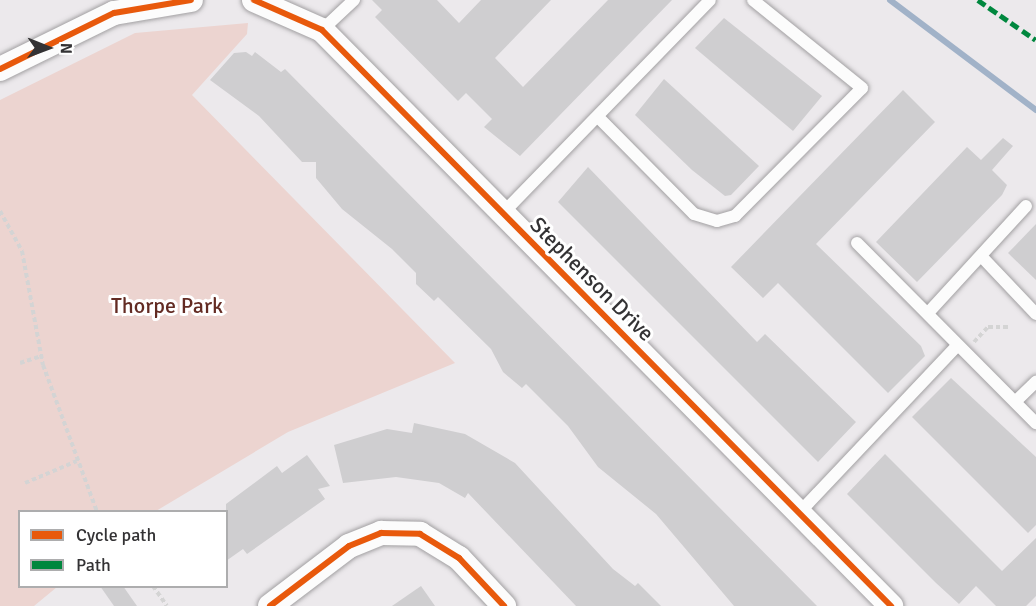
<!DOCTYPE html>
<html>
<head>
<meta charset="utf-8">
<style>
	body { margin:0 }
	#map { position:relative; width:1036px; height:606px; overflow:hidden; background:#ece9ec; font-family:Signika,sans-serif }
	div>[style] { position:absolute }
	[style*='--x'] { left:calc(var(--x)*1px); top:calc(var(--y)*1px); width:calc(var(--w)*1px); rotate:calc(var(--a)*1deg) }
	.green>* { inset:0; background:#ecd4d0 }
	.stream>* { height:6px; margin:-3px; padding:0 3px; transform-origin:3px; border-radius:3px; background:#a1b2c8 }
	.building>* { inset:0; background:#cfced0 }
	.path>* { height:4px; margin-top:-2px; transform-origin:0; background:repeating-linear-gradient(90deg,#d4d4d4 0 4.5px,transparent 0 7.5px) }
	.roads { filter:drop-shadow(0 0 2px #a2a0a2) drop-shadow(0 0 2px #a2a0a2) }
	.service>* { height:12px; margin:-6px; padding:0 6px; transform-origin:6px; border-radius:6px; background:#fcfcfc }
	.minor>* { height:24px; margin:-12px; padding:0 12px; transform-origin:12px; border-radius:12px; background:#fcfcfc }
	.quiet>* { height:4.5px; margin-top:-2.25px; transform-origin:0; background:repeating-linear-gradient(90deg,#00873e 0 9px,transparent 0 13.5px) }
	.cycleway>* { height:6px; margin:-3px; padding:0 3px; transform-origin:3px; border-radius:3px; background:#e8590c }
	span { translate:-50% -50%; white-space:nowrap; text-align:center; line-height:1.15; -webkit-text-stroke:6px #fff; paint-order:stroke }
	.street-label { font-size:22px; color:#333234 }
	.park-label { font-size:22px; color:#632b23 }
	.legend { position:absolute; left:18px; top:510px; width:210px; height:78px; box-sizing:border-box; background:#fff; border:2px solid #adadae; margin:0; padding:8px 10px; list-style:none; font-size:18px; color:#333234 }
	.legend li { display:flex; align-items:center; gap:12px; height:30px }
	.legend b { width:30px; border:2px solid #adadae }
	.north { position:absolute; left:18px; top:18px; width:60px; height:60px; -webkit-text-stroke:4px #fff; paint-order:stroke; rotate:91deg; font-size:16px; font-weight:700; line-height:24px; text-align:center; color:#333234 }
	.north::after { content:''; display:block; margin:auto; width:21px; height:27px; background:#333234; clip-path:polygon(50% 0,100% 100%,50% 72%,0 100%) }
</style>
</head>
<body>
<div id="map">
	<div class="green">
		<i style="clip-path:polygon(248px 23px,247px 34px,192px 95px,455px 363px,288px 432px,156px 511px,20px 512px,20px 586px,57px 587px,34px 606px,0 606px,0 100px,135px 33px)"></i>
	</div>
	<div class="stream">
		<i style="--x:890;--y:0;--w:183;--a:37"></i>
	</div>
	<div class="building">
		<i style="clip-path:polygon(372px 0,437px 0,459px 23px,481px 0,551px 0,495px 58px,523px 87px,608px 0,672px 0,520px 156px,484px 127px,492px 119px,466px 93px,458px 101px,375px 17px,382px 10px)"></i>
		<i style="clip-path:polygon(724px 18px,822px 96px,793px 131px,695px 48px)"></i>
		<i style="clip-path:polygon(246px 52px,252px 56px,255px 52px,281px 72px,285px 69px,817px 606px,734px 606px,656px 514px,598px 467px,568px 426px,526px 384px,522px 388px,503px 372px,491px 349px,438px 297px,434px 301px,416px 284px,416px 273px,392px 249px,342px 209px,316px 178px,316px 162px,302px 162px,259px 116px,210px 80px,234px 53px)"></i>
		<i style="clip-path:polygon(664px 79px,759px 166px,731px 195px,725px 196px,692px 170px,635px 115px)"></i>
		<i style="clip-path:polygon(903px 90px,935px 122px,816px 244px,921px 346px,925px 356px,888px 393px,778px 283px,763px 298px,731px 267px)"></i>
		<i style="clip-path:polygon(1003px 138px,1013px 146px,992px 170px,1007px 185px,1002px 195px,917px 282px,876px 242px,967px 147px,981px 160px)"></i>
		<i style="clip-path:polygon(588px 167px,757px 342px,765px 334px,856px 422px,818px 462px,558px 202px)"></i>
		<i style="clip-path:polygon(1036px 224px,1036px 280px,1008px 253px)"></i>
		<i style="clip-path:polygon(951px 378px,1036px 457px,1036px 525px,1028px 533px,912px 417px)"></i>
		<i style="clip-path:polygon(414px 423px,465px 434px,515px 463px,613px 569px,635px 586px,638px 583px,661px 606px,576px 606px,468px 493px,465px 498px,439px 483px,396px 477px,343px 483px,334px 445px,387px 429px,412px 433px)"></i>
		<i style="clip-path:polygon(885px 454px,1002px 571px,1036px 538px,1036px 596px,1026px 606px,996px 606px,976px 586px,959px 604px,936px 583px,847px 494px)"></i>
		<i style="clip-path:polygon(307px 455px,330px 486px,318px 489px,325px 499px,247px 554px,243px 549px,226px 561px,226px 504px,277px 466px,282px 473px)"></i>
		<i style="clip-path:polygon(100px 586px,123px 586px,137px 606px,114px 606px)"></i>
		<i style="clip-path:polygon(421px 586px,435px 606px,392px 606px)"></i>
	</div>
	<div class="path">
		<i style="--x:0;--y:211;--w:46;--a:61.2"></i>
		<i style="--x:22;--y:251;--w:116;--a:79.6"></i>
		<i style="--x:43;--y:365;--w:157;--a:69.8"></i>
		<i style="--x:974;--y:342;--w:21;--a:-47"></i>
		<i style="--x:988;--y:327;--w:21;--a:0"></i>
		<i style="--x:20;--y:363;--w:23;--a:-18"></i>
		<i style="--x:25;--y:483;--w:56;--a:-22.9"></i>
		<i style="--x:153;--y:586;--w:24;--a:55"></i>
	</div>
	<div class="roads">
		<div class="service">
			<i style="--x:322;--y:30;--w:44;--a:-43.2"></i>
			<i style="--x:599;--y:118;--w:135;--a:45.3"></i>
			<i style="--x:694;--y:214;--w:24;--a:17"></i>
			<i style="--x:717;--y:221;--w:19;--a:-16"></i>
			<i style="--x:735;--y:216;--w:180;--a:-45.2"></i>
			<i style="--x:862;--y:88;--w:140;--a:-141.1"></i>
			<i style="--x:502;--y:214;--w:298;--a:-45.8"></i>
			<i style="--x:857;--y:243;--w:254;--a:45.2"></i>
			<i style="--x:983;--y:258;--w:77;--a:46.6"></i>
			<i style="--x:928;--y:313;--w:145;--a:-47.5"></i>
			<i style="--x:1016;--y:401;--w:28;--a:-44"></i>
			<i style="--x:798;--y:514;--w:231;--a:-46.6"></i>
		</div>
		<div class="minor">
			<i style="--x:254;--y:0;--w:74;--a:23.8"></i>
			<i style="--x:322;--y:30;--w:810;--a:45.35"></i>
			<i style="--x:0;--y:69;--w:127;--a:-26.2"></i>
			<i style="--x:114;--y:13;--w:78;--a:-9.6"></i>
			<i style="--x:270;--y:606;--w:99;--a:-37.2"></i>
			<i style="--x:349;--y:546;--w:35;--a:-22"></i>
			<i style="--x:381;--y:533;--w:39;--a:1"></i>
			<i style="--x:420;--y:534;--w:46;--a:31.6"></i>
			<i style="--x:459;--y:558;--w:66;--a:46.8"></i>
		</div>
	</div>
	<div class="quiet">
		<i style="--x:978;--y:0;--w:70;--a:34.6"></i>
	</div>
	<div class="cycleway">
		<i style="--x:254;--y:0;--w:74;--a:23.8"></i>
		<i style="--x:322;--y:30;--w:810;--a:45.35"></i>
		<i style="--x:0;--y:69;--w:127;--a:-26.2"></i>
		<i style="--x:114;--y:13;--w:78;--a:-9.6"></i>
		<i style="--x:270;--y:606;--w:99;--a:-37.2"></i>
		<i style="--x:349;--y:546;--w:35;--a:-22"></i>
		<i style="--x:381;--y:533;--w:39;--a:1"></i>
		<i style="--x:420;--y:534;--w:46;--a:31.6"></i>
		<i style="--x:459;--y:558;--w:66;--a:46.8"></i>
	</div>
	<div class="street-label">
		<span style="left:592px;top:279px;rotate:45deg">Stephenson Drive</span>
	</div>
	<div class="park-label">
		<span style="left:167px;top:306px">Thorpe Park</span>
	</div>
	<ul class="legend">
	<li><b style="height:8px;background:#e8590c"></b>Cycle path</li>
	<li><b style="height:8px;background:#00873e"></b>Path</li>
	</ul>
	<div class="north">N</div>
</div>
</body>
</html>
